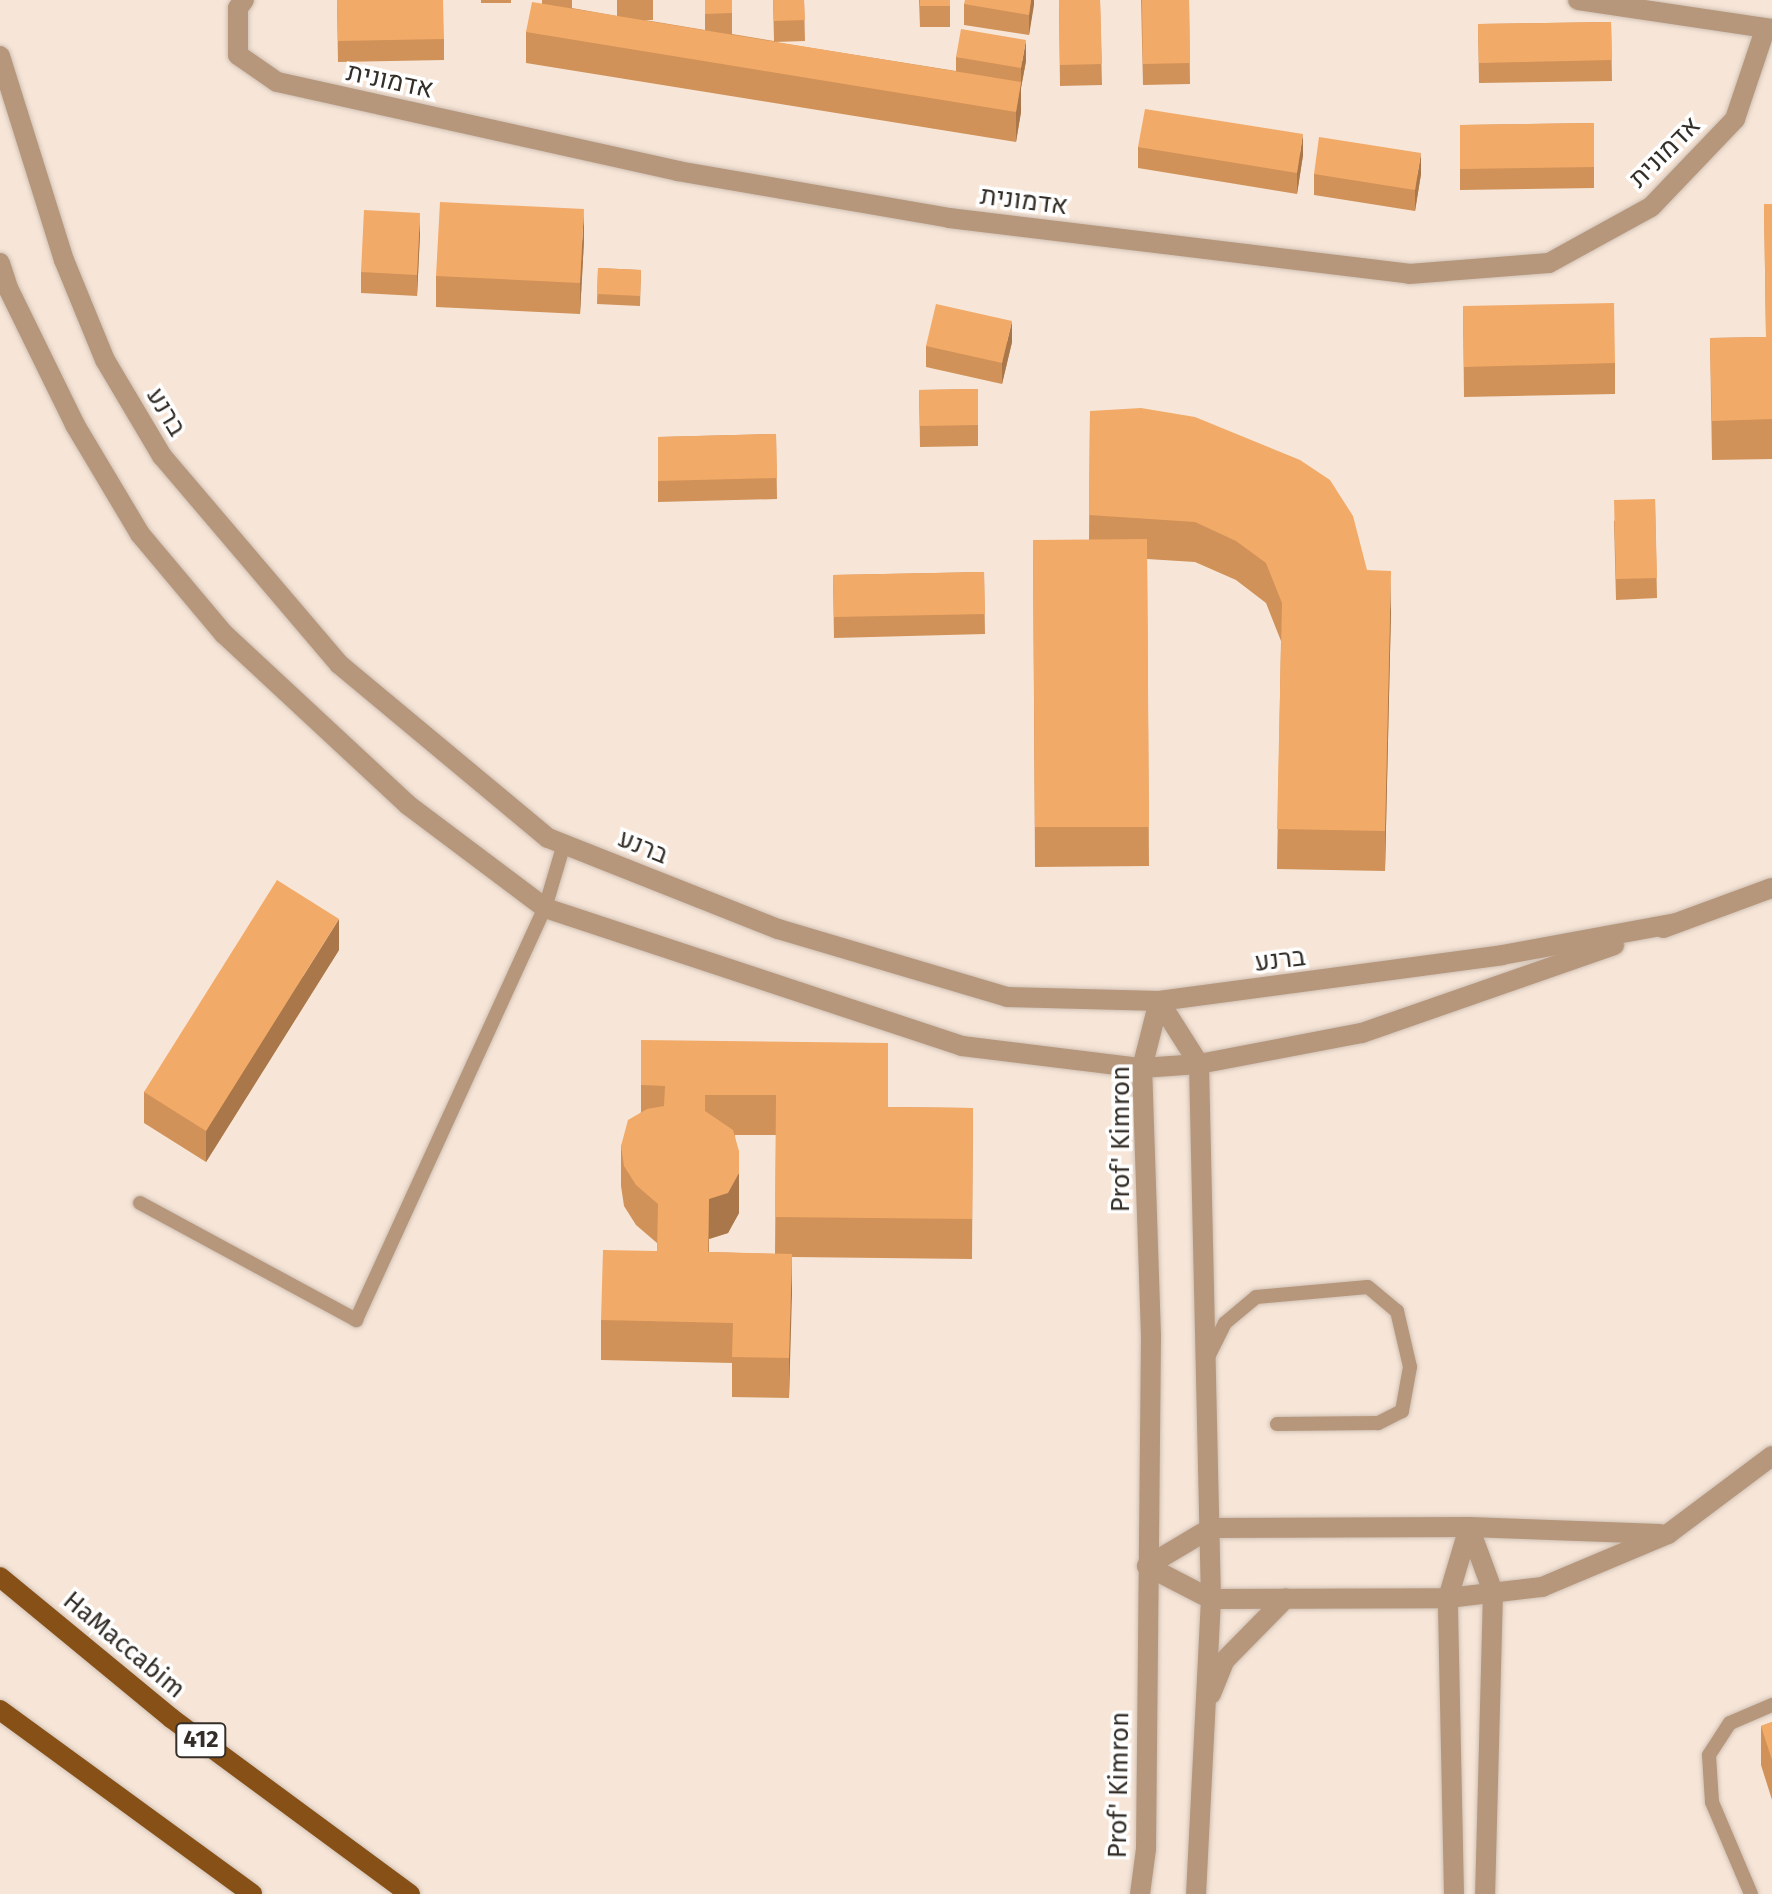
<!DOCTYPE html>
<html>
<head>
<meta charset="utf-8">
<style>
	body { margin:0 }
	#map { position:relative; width:1772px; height:1894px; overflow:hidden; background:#f7e6d8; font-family:"Fira Sans",Heebo,sans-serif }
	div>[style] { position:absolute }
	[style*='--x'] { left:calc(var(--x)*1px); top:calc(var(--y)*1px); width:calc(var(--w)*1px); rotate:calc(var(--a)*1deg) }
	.roads { filter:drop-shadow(0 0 2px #d0c1b5) drop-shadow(0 0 2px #d0c1b5) }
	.lane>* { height:14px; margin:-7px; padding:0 7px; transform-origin:7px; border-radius:7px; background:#b6977c }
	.street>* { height:20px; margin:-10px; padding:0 10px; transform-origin:10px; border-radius:10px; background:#b6977c }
	.primary>* { height:20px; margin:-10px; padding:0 10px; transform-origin:10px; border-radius:10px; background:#875016 }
	.wall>* { inset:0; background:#d09259 }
	.shaded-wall>* { inset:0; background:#a97749 }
	.building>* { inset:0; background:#f2aa68 }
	span { translate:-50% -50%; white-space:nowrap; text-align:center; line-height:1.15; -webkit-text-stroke:7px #fff; paint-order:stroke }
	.shield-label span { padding:2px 6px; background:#fff; border:2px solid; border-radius:6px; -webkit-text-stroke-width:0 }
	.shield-label { font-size:24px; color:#342e28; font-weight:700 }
	.street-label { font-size:26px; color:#342e28 }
</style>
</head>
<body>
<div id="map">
	<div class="roads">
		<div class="lane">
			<i style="--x:140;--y:1203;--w:246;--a:28.4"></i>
			<i style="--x:356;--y:1320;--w:453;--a:-65.4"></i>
			<i style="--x:545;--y:908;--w:67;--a:-73.5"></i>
			<i style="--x:1207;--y:1359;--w:40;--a:-63.4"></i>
			<i style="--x:1225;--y:1323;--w:40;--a:-40"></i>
			<i style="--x:1256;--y:1297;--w:112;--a:-5.1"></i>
			<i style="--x:1368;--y:1287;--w:38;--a:40"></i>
			<i style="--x:1397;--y:1311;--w:57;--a:76.9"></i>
			<i style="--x:1410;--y:1367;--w:45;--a:100.3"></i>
			<i style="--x:1402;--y:1411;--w:27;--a:153"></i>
			<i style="--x:1378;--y:1423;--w:101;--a:179.4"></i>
			<i style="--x:1751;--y:1894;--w:100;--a:-113"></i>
			<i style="--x:1712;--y:1802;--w:47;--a:-93.7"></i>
			<i style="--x:1709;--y:1755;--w:38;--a:-57"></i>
			<i style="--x:1730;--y:1723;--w:46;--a:-23.2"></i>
		</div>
		<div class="street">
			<i style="--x:244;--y:0;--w:10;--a:127"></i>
			<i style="--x:238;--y:8;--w:47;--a:90"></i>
			<i style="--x:238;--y:55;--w:47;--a:34.7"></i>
			<i style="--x:277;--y:82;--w:411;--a:12.5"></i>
			<i style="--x:678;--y:171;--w:275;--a:9.8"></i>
			<i style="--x:949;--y:218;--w:463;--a:6.9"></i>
			<i style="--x:1409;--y:274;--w:140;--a:-4.5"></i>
			<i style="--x:1549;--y:263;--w:116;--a:-28.8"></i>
			<i style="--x:1651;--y:207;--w:122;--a:-46.3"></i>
			<i style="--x:1735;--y:119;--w:94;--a:-71.4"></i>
			<i style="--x:1578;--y:0;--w:196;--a:8.5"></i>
			<i style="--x:0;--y:56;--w:214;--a:72.6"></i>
			<i style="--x:64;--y:260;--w:108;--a:67.7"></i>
			<i style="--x:105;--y:360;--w:112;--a:59.3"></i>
			<i style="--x:162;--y:456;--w:273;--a:49.6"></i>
			<i style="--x:339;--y:664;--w:272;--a:39.8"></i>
			<i style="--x:548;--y:838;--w:247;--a:21.6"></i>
			<i style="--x:778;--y:929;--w:239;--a:16.5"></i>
			<i style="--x:1007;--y:997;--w:152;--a:1.5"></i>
			<i style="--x:1159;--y:1001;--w:346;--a:-7.6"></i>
			<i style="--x:1502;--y:955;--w:177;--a:-10.4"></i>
			<i style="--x:0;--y:263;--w:26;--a:72"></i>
			<i style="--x:8;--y:288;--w:153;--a:63.9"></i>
			<i style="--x:75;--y:425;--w:127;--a:59.2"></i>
			<i style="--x:140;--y:534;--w:131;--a:50"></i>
			<i style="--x:224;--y:634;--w:251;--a:42.9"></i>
			<i style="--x:408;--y:805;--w:171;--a:36.9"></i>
			<i style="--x:545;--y:908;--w:439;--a:18.3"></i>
			<i style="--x:962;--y:1046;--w:181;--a:7"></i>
			<i style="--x:1142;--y:1068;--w:57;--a:-4"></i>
			<i style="--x:1199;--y:1064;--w:166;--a:-10.8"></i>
			<i style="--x:1362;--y:1033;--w:267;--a:-19.2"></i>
			<i style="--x:1663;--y:928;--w:116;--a:-20.2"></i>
			<i style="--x:1159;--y:1001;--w:75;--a:57.6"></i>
			<i style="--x:1199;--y:1064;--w:535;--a:88.72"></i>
			<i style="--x:1211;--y:1599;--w:295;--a:92.9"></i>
			<i style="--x:1469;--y:1527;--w:69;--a:69.7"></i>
			<i style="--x:1493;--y:1592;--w:302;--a:91.5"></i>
			<i style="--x:1147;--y:1566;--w:72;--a:27.3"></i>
			<i style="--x:1211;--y:1599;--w:237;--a:-0.2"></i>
			<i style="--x:1448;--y:1598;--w:95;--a:-6.7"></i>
			<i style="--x:1542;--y:1587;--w:137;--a:-22.8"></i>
			<i style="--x:1668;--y:1534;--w:130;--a:-36.9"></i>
			<i style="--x:1147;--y:1566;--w:74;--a:-30.7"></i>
			<i style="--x:1211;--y:1528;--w:258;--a:-0.2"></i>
			<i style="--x:1469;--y:1527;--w:191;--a:2.1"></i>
			<i style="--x:1211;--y:1694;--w:35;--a:-68"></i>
			<i style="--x:1224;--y:1661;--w:88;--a:-45.5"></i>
			<i style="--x:1140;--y:1894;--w:45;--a:-82.4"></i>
			<i style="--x:1146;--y:1849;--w:513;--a:-89.44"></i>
			<i style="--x:1151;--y:1336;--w:268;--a:-91.9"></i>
			<i style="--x:1142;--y:1068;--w:69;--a:-75.8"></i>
			<i style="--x:1454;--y:1894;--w:296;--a:-91.2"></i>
			<i style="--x:1448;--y:1598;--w:74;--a:-73.5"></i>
		</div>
		<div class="primary">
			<i style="--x:0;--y:1577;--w:222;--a:39.5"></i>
			<i style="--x:171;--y:1718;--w:297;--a:36.4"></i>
			<i style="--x:0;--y:1710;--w:312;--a:36.1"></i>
		</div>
	</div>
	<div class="wall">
		<i style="clip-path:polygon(337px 0,444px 39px,444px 60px,338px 62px)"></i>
		<i style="clip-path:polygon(481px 0,511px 0,511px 3px,481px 3px)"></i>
		<i style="clip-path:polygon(542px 0,572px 0,572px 8px,617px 16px,617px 0,653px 0,653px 20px,645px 20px,705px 30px,705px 0,732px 0,732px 34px,774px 41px,773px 0,804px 0,805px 41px,774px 42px,956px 71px,956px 57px,1026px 61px,1021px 88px,1021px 112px,1016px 142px,526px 63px,526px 32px,542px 4px)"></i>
		<i style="clip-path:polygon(919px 0,950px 0,950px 27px,920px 27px)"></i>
		<i style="clip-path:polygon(1034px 0,1029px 35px,964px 25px,964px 4px)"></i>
		<i style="clip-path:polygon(1059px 0,1100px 0,1102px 85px,1060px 86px)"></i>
		<i style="clip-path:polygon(1141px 0,1189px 0,1190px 84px,1143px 85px)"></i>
		<i style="clip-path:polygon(1611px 22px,1612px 81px,1479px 83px,1478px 24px)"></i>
		<i style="clip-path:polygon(1594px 123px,1594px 188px,1460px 190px,1460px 125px)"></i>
		<i style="clip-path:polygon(1138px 147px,1303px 155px,1297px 194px,1138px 168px)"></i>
		<i style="clip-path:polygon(1314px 174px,1421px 174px,1415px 211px,1314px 195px)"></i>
		<i style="clip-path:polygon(1764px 204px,1772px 204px,1772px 459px,1712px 460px,1710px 338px,1766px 337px)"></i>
		<i style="clip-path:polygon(420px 234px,417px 296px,361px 293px,361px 272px)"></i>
		<i style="clip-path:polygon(584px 240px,580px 314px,436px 307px,436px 276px)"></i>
		<i style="clip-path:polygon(598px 268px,641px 270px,640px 306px,597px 304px)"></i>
		<i style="clip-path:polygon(1463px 306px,1615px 363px,1615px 394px,1464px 397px)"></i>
		<i style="clip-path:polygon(1012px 342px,1002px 384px,926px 367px,926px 346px)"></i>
		<i style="clip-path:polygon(978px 389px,978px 446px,920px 447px,919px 390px)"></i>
		<i style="clip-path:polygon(1090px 411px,1367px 570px,1391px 610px,1385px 871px,1277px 869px,1281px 641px,1266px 603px,1236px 580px,1195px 562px,1147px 559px,1149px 866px,1035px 867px,1033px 540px,1089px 540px)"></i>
		<i style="clip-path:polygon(776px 434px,777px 499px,658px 502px,658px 437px)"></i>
		<i style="clip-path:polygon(1655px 499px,1657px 598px,1616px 600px,1614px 521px)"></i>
		<i style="clip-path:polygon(984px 572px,985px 634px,834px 638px,833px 575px)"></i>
		<i style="clip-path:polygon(339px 950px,206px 1162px,144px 1123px,144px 1092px)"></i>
		<i style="clip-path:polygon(evenodd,641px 1040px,888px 1107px,973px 1108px,972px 1259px,792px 1257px,789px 1398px,732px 1397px,732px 1363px,601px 1360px,601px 1320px,657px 1251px,657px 1243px,636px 1225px,624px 1206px,621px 1186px,621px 1146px,641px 1112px,641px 1040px,735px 1135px,776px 1135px,775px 1254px,709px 1252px,709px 1239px,728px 1233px,739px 1213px,735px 1135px)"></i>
		<i style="clip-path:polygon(1772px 1722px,1772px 1800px,1761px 1765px,1761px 1726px)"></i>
	</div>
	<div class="shaded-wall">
		<i style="clip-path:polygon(1031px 0,1034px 0,1034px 5px,1029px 35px,1029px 15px)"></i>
		<i style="clip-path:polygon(1026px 40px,1026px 61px,1021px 88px,1021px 112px,1016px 142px,1016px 112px,1021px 83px,1021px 68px)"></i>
		<i style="clip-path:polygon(1303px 134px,1303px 155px,1297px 194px,1297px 173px)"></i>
		<i style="clip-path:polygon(1421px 153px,1421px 174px,1415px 211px,1415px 190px)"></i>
		<i style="clip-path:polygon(584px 209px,584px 240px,580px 314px,580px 283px)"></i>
		<i style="clip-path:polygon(420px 213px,420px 234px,417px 296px,417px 275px)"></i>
		<i style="clip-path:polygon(1012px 321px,1012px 342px,1002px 384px,1002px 363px)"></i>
		<i style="clip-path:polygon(1391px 571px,1391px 610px,1385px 871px,1385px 831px)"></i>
		<i style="clip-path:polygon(339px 919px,339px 950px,206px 1162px,206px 1131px)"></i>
		<i style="clip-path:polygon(739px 1173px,739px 1213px,728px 1233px,709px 1239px,708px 1292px,709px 1199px)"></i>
		<i style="clip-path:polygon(792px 1254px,792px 1294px,789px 1398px,789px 1358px)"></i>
	</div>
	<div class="building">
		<i style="clip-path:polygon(337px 0,443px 0,444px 39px,338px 41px)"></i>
		<i style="clip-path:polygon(705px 0,732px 0,732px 13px,705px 14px)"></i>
		<i style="clip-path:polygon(773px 0,804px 0,805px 20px,774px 21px)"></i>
		<i style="clip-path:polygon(920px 0,950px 0,950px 6px,920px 6px)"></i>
		<i style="clip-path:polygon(965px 0,1031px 0,1029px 15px,964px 4px)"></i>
		<i style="clip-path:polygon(1059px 0,1100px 0,1102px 64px,1060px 65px)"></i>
		<i style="clip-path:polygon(1142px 0,1189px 0,1190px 63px,1143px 64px)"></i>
		<i style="clip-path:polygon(532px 2px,1021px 82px,1016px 112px,526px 32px)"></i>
		<i style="clip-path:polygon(1611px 22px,1612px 60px,1479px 63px,1478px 24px)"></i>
		<i style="clip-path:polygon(961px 29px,1026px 40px,1021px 68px,956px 57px)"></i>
		<i style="clip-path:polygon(1145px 109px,1303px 134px,1297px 173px,1138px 147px)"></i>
		<i style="clip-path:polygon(1594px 123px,1594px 167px,1460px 169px,1460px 125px)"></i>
		<i style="clip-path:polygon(1319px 137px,1421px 153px,1415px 190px,1314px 174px)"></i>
		<i style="clip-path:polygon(440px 202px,584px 209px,580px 283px,436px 276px)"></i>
		<i style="clip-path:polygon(1764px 204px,1772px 204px,1772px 419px,1712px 421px,1710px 338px,1766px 337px)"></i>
		<i style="clip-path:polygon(364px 210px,420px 213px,417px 275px,361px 272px)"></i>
		<i style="clip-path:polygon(598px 268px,641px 270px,640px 296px,597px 294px)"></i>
		<i style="clip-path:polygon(1614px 303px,1615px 363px,1464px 367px,1463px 306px)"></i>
		<i style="clip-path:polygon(936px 304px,1012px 321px,1002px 363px,926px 346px)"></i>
		<i style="clip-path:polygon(978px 389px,978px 425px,920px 426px,919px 390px)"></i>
		<i style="clip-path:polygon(1141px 408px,1195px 417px,1300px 460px,1330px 480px,1353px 516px,1367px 570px,1391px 571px,1385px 831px,1277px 829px,1282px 603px,1266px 563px,1236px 541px,1195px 522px,1089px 515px,1090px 411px)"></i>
		<i style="clip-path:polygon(776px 434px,777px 478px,658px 481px,658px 437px)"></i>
		<i style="clip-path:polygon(1655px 499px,1657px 578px,1616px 579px,1614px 500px)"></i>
		<i style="clip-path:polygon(1147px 539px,1149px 827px,1035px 827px,1033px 540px)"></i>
		<i style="clip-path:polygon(984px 572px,985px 614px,834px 617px,833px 575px)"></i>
		<i style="clip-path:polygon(277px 880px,339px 919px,206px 1131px,144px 1092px)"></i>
		<i style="clip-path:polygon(641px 1040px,888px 1043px,888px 1107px,973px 1108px,972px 1219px,775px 1217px,776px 1095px,705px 1095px,705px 1111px,733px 1130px,739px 1151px,739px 1173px,728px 1193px,709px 1199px,708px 1252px,792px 1254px,789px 1358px,732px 1357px,733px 1323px,601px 1320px,603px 1250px,657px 1251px,658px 1204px,636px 1185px,624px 1166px,621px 1146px,628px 1120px,647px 1109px,664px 1106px,665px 1086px,641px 1085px)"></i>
		<i style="clip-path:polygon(1772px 1722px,1772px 1760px,1761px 1726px)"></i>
	</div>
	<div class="shield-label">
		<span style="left:201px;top:1740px">412</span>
	</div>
	<div class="street-label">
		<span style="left:390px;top:81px;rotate:12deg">אדמונית</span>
		<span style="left:1665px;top:152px;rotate:-45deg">אדמונית</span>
		<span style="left:1024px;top:201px;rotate:7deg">אדמונית</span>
		<span style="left:166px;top:412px;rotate:59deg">ברנע</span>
		<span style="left:643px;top:847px;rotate:22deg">ברנע</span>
		<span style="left:1280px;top:960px;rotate:-7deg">ברנע</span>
		<span style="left:1121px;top:1139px;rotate:-90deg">Prof' Kimron</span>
		<span style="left:124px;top:1645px;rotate:40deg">HaMaccabim</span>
		<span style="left:1119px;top:1785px;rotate:-89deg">Prof' Kimron</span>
	</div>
</div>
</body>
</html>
